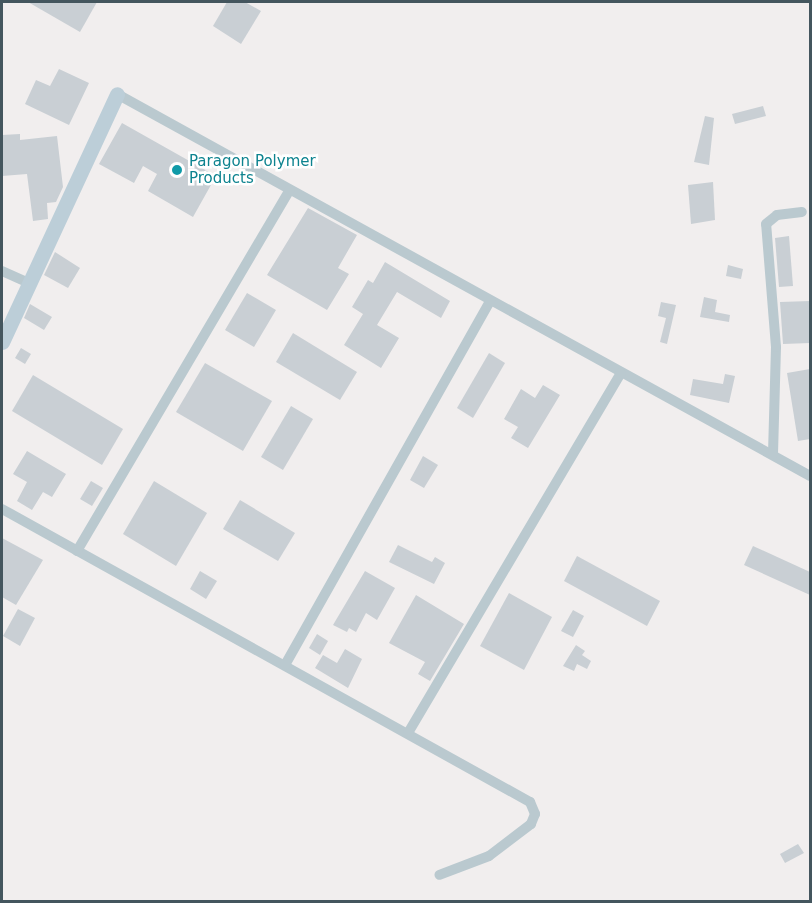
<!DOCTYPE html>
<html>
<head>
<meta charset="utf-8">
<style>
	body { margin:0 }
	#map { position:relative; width:812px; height:903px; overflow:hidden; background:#f1eeee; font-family:"DejaVu Sans",sans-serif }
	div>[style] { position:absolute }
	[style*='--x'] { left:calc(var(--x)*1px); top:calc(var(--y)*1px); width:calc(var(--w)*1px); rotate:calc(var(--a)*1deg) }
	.building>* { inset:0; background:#c9cfd4 }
	.street>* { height:10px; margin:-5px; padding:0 5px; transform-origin:5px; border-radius:5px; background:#bac9cf }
	.secondary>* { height:15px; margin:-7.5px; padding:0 7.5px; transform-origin:7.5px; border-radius:7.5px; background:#bcced8 }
	.dots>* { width:16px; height:16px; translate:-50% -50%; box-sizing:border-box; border:3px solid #fff; border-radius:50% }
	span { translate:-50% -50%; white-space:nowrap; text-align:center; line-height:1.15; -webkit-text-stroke:5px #fff; paint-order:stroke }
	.culture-label { font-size:15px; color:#0d838f }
	.left { translate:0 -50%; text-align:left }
	.frame { position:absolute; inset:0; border:3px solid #44565e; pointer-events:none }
</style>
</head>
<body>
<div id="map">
	<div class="building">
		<i style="clip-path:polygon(28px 2px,97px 2px,80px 32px)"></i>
		<i style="clip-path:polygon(227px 2px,245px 2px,261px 11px,241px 44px,213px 26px)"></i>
		<i style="clip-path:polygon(59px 69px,89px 83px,69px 125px,25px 104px,36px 80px,50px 86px)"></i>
		<i style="clip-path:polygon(763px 106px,766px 116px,735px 124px,732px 114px)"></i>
		<i style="clip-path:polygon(705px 116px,714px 118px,709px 165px,694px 162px)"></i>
		<i style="clip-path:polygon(122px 123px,216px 176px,193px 217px,148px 191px,157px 174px,143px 166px,134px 183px,99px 164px)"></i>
		<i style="clip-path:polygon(20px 134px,20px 140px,57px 136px,63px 187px,56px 202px,47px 203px,48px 219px,33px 221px,27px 174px,2px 176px,2px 135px)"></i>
		<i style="clip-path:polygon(713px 182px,715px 220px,691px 224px,688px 185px)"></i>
		<i style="clip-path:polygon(308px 208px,357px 235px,338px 268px,349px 274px,327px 310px,267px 275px)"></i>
		<i style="clip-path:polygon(789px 236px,793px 286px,779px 287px,775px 238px)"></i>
		<i style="clip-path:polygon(55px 252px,80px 268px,68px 288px,44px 275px)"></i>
		<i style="clip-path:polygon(385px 262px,450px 301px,441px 318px,397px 292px,377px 325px,399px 338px,381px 368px,344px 345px,363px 314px,352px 307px,368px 280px,373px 283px)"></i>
		<i style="clip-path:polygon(728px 265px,743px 269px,741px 279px,726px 276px)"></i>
		<i style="clip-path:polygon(247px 293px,276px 310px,254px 347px,225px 330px)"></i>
		<i style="clip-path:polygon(704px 297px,717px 300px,715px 312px,730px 315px,729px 322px,700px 317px)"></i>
		<i style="clip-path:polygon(810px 301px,810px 343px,783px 344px,780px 302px)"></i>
		<i style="clip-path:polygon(661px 302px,676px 305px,667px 344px,660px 342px,666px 318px,658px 316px)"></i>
		<i style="clip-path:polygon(30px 304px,52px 317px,44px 330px,24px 318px)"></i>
		<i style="clip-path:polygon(293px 333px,357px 372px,340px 400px,276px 362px)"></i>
		<i style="clip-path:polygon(21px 348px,31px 354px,25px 364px,15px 358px)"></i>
		<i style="clip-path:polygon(489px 353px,505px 363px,473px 418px,457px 408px)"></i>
		<i style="clip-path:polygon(205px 363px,272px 401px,243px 451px,176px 412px)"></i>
		<i style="clip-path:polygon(810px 369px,810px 439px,798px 441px,787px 373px)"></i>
		<i style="clip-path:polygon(725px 374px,735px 376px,729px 403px,690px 395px,693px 379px,723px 384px)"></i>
		<i style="clip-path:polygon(33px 375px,123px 429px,102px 465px,12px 411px)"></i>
		<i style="clip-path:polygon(543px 385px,560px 395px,528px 448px,511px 438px,518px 427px,504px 419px,521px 389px,535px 398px)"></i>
		<i style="clip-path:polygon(291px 406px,313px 419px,283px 470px,261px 457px)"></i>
		<i style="clip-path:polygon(27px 451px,66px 474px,52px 497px,43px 492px,32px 510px,17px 501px,27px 482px,13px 474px)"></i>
		<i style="clip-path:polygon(423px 456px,438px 465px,424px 488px,410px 480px)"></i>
		<i style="clip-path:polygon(91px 481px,103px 488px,92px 506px,80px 499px)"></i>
		<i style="clip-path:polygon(154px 481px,207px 513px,176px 566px,123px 534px)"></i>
		<i style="clip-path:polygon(240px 500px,295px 533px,278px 561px,223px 529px)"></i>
		<i style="clip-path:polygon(2px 538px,43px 560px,16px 605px,2px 597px)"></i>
		<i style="clip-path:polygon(398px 545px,432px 562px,435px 557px,445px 563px,434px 584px,389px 562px)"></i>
		<i style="clip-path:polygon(753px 546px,810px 572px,810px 595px,744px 565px)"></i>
		<i style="clip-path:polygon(577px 556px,660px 601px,647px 626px,564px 581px)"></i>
		<i style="clip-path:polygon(200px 571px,217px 581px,206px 599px,190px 589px)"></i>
		<i style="clip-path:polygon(365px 571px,395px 588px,377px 620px,366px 613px,356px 632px,349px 628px,347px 632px,333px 625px)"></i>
		<i style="clip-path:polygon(509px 593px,552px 617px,524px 670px,480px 646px)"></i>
		<i style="clip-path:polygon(416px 595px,464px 624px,430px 681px,418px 674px,425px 662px,389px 643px)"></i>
		<i style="clip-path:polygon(18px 609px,35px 618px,20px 646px,3px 636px)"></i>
		<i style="clip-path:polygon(573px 610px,584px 616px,573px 637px,561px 631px)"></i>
		<i style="clip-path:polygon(317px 634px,328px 641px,320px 655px,309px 648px)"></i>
		<i style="clip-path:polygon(576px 645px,585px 651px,582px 655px,591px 661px,587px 669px,577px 664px,574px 671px,563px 666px)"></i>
		<i style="clip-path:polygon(345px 649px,362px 659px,348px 688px,315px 668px,323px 655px,337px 663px)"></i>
		<i style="clip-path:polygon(798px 844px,804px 853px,785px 863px,780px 854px)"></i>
	</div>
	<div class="street">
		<i style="--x:117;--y:94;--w:791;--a:28.86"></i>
		<i style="--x:2;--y:271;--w:30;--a:24"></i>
		<i style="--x:773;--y:454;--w:107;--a:-88.4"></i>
		<i style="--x:776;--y:347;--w:123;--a:-94.6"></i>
		<i style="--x:766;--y:224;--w:14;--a:-39"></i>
		<i style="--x:777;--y:215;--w:25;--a:-7"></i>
		<i style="--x:2;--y:509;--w:604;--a:29.03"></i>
		<i style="--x:530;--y:802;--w:13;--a:67"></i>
		<i style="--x:535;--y:814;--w:11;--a:112"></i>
		<i style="--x:531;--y:824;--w:53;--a:142.7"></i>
		<i style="--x:489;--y:856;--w:53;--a:159.2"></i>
		<i style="--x:77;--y:551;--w:419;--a:-59.5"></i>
		<i style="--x:285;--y:665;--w:418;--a:-60.6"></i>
		<i style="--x:408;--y:733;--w:418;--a:-59.4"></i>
	</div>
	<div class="secondary">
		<i style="--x:2;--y:342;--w:273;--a:-65.1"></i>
	</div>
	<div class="dots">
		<i style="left:177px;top:170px;background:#0f9aa8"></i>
	</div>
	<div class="culture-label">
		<span class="left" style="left:189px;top:170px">Paragon Polymer<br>Products</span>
	</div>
	<div class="frame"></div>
</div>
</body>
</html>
